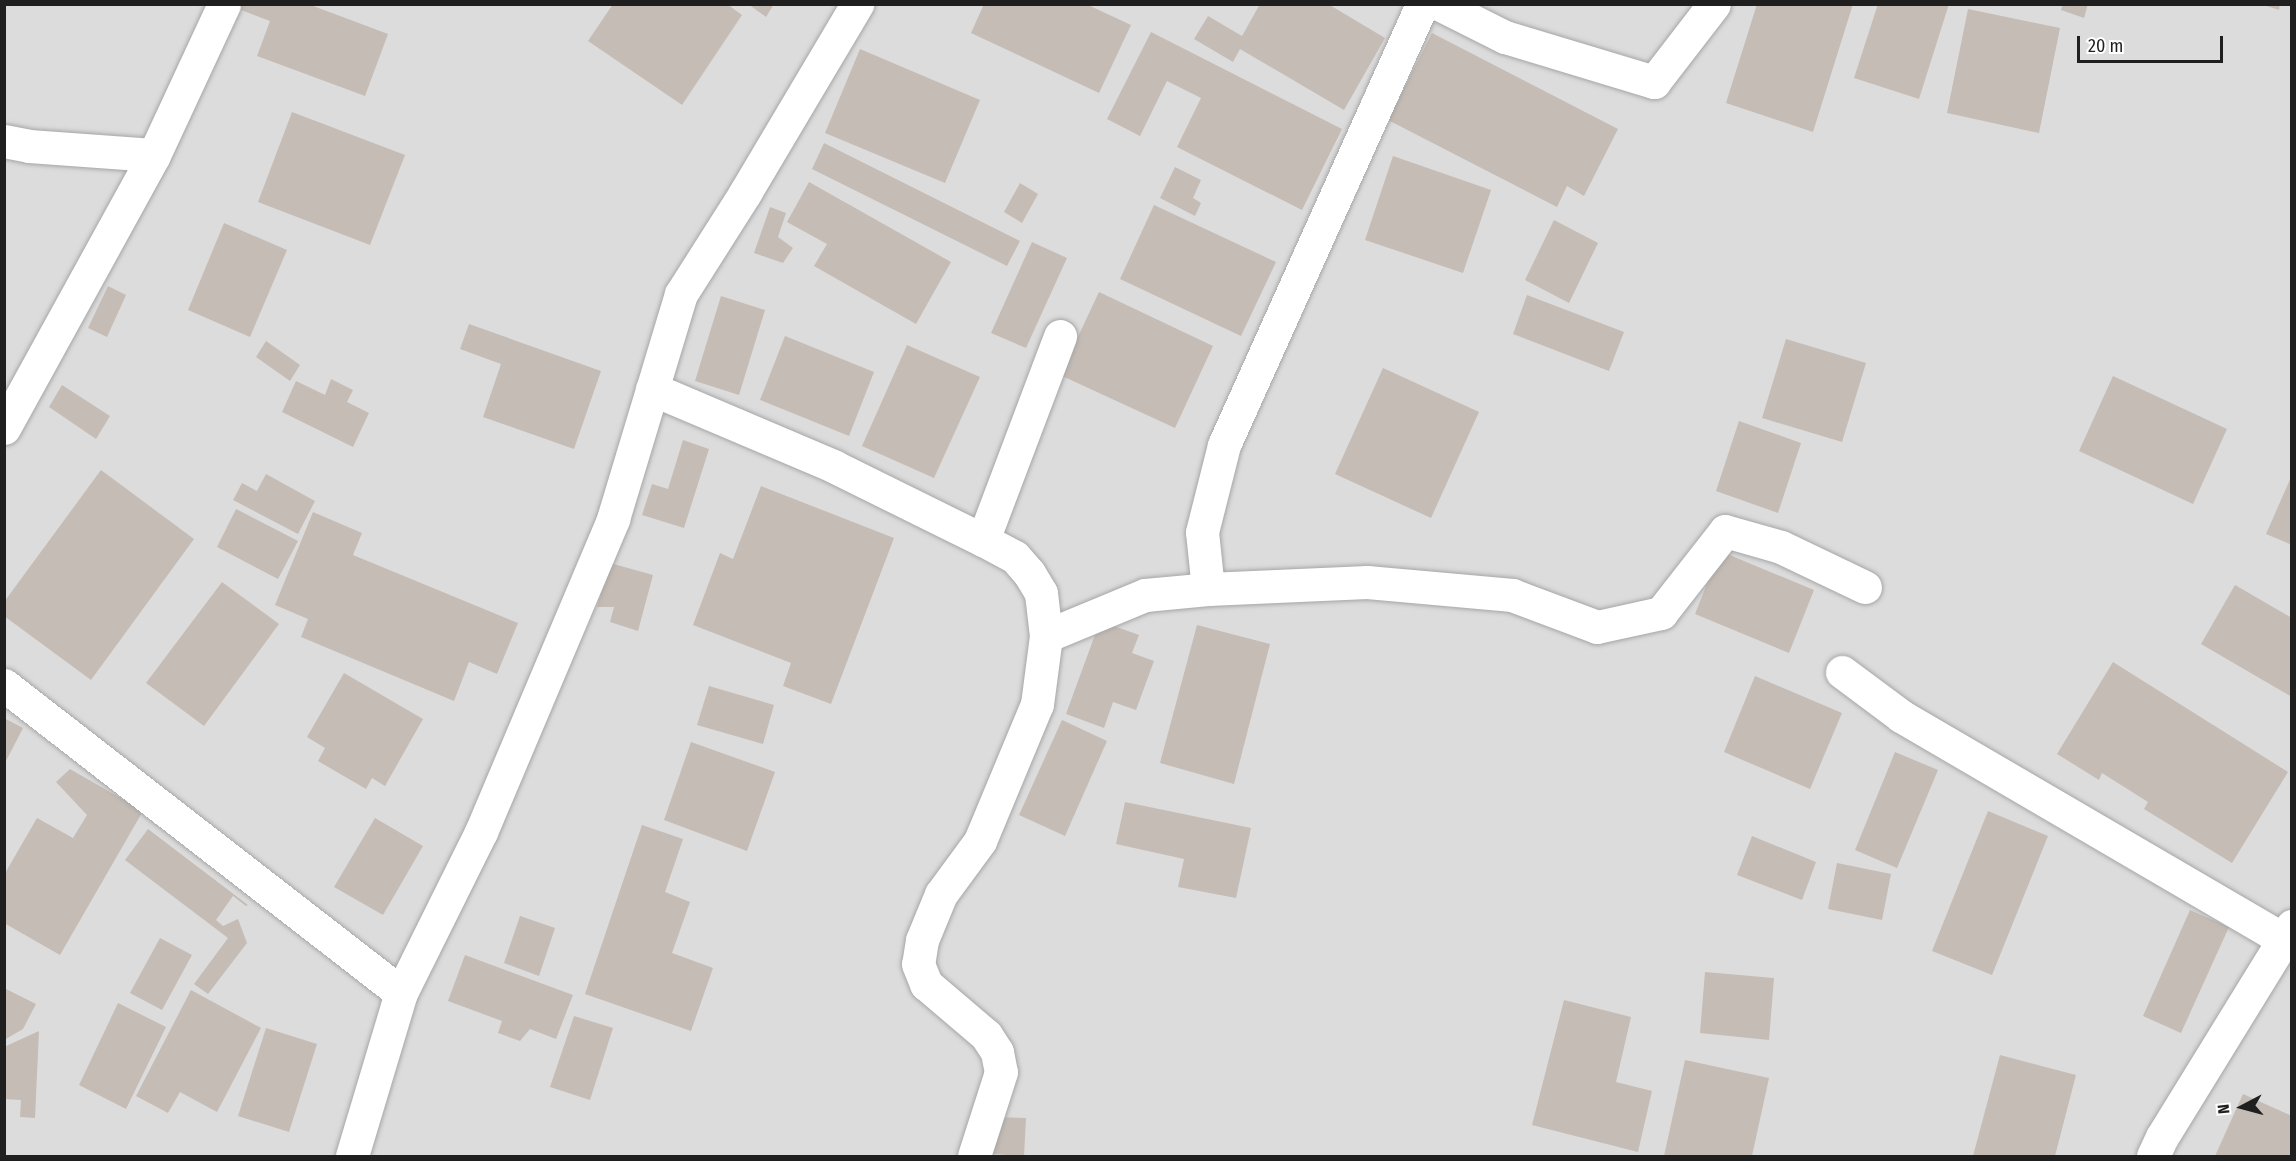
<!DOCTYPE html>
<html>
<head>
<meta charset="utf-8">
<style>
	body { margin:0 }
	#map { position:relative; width:2296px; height:1161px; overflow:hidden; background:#f0ede6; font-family:"Fira Sans Condensed",sans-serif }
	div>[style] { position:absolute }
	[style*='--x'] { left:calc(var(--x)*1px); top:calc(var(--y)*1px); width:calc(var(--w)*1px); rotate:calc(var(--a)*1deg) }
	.residential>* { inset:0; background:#dddcdc }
	.building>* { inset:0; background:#c5bcb5 }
	.roads { filter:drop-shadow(0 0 2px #a6a6a6) drop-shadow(0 0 2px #a6a6a6) }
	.street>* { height:33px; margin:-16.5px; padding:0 16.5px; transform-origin:16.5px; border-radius:16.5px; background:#fff }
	span { translate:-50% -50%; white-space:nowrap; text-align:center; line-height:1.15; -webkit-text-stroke:4.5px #fff; paint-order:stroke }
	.frame { position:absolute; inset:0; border:6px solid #1f1f1f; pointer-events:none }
	.north { position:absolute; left:2212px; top:1077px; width:60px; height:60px; -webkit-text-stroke:4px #fff; paint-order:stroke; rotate:264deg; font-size:16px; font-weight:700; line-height:24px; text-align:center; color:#1f1f1f }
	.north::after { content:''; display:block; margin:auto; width:21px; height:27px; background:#1f1f1f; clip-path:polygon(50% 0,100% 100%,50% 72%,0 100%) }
	.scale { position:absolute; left:2077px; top:36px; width:146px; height:27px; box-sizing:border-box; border:3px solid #1f1f1f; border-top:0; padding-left:8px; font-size:18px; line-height:21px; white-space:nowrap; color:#1f1f1f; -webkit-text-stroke:4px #fff; paint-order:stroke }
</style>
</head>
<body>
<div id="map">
	<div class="residential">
		<i style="clip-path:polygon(5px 5px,2291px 5px,2291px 1156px,5px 1156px)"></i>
	</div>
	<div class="building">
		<i style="clip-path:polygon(237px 4px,308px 4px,388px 34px,365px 96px,257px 56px,270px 21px,236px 8px)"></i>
		<i style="clip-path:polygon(613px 4px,727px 4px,742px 15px,682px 105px,588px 41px)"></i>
		<i style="clip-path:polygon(748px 4px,774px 4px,766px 17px)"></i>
		<i style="clip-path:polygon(984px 4px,1086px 4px,1131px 25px,1099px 93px,971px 33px)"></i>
		<i style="clip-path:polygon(1260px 4px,1328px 4px,1385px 38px,1344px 110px,1240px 49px,1233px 62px,1194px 39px,1208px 16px,1242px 36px)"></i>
		<i style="clip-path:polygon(1757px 4px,1853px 4px,1813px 132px,1726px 103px)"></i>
		<i style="clip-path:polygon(1878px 4px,1949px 4px,1919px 99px,1854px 78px)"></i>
		<i style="clip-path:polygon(2063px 4px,2088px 4px,2084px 18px,2061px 10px)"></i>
		<i style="clip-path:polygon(2260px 4px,2280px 4px,2279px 10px)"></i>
		<i style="clip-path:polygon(1968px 9px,2060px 28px,2039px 133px,1947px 113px)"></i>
		<i style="clip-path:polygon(1151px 32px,1342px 129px,1302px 210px,1177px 147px,1201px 98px,1167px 81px,1140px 136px,1107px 119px)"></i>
		<i style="clip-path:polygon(1432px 33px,1618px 129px,1584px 196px,1567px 186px,1557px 207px,1388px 120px)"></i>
		<i style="clip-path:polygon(860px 49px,980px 100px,945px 183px,825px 133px)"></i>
		<i style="clip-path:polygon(292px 112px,405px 155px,370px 245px,258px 202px)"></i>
		<i style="clip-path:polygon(824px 143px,1020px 241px,1007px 266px,812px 169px)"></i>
		<i style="clip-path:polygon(1393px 156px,1491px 190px,1463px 273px,1365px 240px)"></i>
		<i style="clip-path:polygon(1175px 167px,1201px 180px,1193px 198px,1201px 203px,1195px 216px,1160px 198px)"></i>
		<i style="clip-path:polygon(809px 182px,951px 262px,916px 324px,814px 266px,827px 244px,787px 222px)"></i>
		<i style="clip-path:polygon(1020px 183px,1038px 194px,1022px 223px,1004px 212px)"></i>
		<i style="clip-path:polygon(1154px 205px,1276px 262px,1241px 336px,1120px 279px)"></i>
		<i style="clip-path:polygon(770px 207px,786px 213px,778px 237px,793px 248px,783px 263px,754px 253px)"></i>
		<i style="clip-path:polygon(1554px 220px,1598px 243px,1569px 303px,1525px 280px)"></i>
		<i style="clip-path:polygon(224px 223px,287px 250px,250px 337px,188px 310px)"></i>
		<i style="clip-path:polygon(1032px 242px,1067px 258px,1026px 348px,991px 333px)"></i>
		<i style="clip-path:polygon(108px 286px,126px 295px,107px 337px,88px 328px)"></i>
		<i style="clip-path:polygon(1099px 292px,1213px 346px,1175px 428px,1060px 375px)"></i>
		<i style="clip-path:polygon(1527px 295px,1624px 332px,1609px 371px,1513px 334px)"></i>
		<i style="clip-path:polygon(721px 296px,765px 310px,739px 395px,695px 381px)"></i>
		<i style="clip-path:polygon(469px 324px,601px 371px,574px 449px,483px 417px,501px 364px,460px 349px)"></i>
		<i style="clip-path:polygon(785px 336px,874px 372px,849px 436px,760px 400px)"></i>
		<i style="clip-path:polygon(1786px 339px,1866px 363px,1842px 442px,1762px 418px)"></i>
		<i style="clip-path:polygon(266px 341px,300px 365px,290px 381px,256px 357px)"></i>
		<i style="clip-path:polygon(907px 345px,980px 377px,934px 478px,862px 446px)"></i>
		<i style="clip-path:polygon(1383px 368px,1479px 412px,1431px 518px,1335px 474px)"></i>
		<i style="clip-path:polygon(2113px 376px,2227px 429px,2193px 504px,2079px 451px)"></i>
		<i style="clip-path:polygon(331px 379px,353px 390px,347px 402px,369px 413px,353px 447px,282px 412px,296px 381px,325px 395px)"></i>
		<i style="clip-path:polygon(62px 385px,110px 416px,96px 439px,49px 407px)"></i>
		<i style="clip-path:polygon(1739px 421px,1801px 443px,1778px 513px,1716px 491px)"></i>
		<i style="clip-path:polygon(683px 440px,709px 449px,684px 528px,642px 515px,652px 484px,668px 489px)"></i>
		<i style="clip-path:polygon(101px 470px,194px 539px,91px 680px,4px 616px,4px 602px)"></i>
		<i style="clip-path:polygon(266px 474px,315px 501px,298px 534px,233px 500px,242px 483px,257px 491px)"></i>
		<i style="clip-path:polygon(2292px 475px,2292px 545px,2266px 534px)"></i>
		<i style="clip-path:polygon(761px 486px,894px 538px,831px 704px,783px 686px,791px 663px,693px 625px,720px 553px,733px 559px)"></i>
		<i style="clip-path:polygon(236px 509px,298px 541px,278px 579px,217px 547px)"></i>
		<i style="clip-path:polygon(313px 512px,362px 533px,353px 555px,518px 623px,497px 674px,469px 662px,454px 701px,301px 637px,308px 619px,275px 605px)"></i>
		<i style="clip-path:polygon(1720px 551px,1814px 590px,1789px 653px,1695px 614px)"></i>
		<i style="clip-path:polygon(610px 563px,653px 575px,638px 631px,610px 622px,614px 607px,597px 607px)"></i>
		<i style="clip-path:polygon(222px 582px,279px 624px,204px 726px,146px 683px)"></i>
		<i style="clip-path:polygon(2235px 585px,2292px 618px,2292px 697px,2201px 644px)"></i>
		<i style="clip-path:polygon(1100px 621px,1139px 635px,1132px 653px,1154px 661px,1136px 710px,1113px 702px,1104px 728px,1066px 714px)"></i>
		<i style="clip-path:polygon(1197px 625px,1270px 644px,1234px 784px,1160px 763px)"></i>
		<i style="clip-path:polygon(2113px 662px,2288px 772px,2232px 863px,2144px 809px,2148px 802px,2102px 773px,2099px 780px,2057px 754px)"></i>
		<i style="clip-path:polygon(344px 673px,423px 719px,385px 786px,372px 778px,366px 789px,318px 761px,325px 748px,307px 737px)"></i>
		<i style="clip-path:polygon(1755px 676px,1842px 713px,1810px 789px,1724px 752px)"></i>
		<i style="clip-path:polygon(709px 686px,774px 705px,763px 744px,697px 725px)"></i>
		<i style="clip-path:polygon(4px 718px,23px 728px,6px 761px,4px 760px)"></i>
		<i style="clip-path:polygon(1062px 720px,1107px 741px,1065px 836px,1019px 815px)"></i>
		<i style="clip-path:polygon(691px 742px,775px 772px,747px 851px,664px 820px)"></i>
		<i style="clip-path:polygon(1895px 752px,1938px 770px,1897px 868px,1855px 850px)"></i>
		<i style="clip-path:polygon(70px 769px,143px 811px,60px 955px,4px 923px,4px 875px,37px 818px,73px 838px,87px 815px,56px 782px)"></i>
		<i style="clip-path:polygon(1125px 802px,1251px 828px,1236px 898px,1178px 887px,1184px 859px,1116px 844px)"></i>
		<i style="clip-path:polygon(1988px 811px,2048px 836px,1992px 975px,1932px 951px)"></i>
		<i style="clip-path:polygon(375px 818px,423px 846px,383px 915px,334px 887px)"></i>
		<i style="clip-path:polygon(642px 825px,683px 839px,665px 892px,690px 902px,672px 953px,713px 968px,691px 1031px,585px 994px)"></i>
		<i style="clip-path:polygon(148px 829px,248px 905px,246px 906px,233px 896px,216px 920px,223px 926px,238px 919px,247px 943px,208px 994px,194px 984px,228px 938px,125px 860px)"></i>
		<i style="clip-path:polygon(1752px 836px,1816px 862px,1802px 900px,1737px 875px)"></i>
		<i style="clip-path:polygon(1837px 863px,1891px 874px,1882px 920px,1828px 909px)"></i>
		<i style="clip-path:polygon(2190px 910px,2229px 927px,2181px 1033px,2143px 1016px)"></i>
		<i style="clip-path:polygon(520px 916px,555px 928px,539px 976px,504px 963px)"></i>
		<i style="clip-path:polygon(160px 938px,192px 955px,162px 1010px,130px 993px)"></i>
		<i style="clip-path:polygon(465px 955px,573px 995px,556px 1039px,530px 1029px,520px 1041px,498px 1033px,502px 1021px,448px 1001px)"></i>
		<i style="clip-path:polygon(1705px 972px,1774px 978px,1769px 1040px,1700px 1033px)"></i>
		<i style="clip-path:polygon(4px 988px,36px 1004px,23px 1029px,4px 1040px)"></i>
		<i style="clip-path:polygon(191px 990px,261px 1028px,217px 1112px,180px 1092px,168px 1113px,136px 1096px)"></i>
		<i style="clip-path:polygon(1564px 1000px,1631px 1017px,1616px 1082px,1652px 1091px,1638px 1152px,1532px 1125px)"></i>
		<i style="clip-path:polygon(118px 1003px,166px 1027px,126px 1109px,79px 1085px)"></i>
		<i style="clip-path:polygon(574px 1016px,613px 1028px,590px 1100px,550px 1087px)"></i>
		<i style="clip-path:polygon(266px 1028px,317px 1044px,289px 1132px,238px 1116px)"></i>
		<i style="clip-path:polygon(39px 1031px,35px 1118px,20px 1117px,21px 1100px,4px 1099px,4px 1047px)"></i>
		<i style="clip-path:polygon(2000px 1055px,2076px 1075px,2055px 1156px,1973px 1156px)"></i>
		<i style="clip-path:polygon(1685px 1060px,1769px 1078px,1752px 1156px,1664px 1156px)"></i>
		<i style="clip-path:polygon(2243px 1094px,2292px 1116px,2292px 1150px,2289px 1156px,2215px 1156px)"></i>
		<i style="clip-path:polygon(994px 1117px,1026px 1118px,1024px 1156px,992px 1154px)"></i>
	</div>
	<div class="roads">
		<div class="street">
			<i style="--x:1439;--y:4;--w:74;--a:26.6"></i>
			<i style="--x:1505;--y:37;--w:156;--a:16.8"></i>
			<i style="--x:1654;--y:82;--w:98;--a:-52.4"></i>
			<i style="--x:4;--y:141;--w:25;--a:11"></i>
			<i style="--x:29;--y:146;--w:125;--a:4.1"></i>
			<i style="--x:652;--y:389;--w:197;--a:23"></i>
			<i style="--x:833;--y:466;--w:167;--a:26.3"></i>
			<i style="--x:983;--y:540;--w:36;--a:28"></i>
			<i style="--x:1015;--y:557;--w:21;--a:49"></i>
			<i style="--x:1029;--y:573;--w:23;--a:59"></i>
			<i style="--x:1041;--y:593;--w:43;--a:83.4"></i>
			<i style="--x:1046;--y:636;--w:69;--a:97.5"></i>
			<i style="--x:1037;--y:704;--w:148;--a:112.6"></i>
			<i style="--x:980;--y:841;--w:66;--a:126.3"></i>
			<i style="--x:941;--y:894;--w:50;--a:112.4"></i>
			<i style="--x:922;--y:940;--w:24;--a:99"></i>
			<i style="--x:918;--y:964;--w:22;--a:68"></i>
			<i style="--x:926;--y:984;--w:79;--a:40.4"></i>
			<i style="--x:986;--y:1035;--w:20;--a:57"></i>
			<i style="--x:997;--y:1052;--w:20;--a:79"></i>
			<i style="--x:1001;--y:1072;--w:88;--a:107.8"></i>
			<i style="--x:4;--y:428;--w:311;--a:-61.2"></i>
			<i style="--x:154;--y:155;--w:166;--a:-65.1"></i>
			<i style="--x:983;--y:540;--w:218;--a:-69.3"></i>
			<i style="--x:1208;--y:589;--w:57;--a:-96"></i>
			<i style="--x:1202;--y:532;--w:90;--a:-75.8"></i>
			<i style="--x:1224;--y:445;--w:483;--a:-65.8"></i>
			<i style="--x:1046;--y:636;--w:107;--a:-22.5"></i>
			<i style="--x:1145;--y:595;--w:63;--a:-5.4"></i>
			<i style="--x:1208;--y:589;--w:159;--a:-2.5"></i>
			<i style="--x:1367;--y:582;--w:146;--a:5.1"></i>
			<i style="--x:1512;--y:595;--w:91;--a:20.6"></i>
			<i style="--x:1597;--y:627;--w:66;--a:-12.3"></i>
			<i style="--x:1661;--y:613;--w:104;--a:-52"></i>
			<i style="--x:1725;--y:531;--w:58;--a:15.9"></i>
			<i style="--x:1781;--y:547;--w:93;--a:25.5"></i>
			<i style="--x:1842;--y:672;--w:74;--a:36.7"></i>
			<i style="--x:1901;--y:716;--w:442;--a:30.3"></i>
			<i style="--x:4;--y:685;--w:502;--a:37.8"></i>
			<i style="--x:352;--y:1156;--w:170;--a:-73.3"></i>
			<i style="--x:401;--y:993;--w:180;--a:-63.6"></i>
			<i style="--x:481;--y:832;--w:340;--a:-67.1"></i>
			<i style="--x:613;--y:519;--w:235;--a:-73.2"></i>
			<i style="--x:681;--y:294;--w:120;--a:-57.6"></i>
			<i style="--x:745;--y:193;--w:220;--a:-59.3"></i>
			<i style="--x:2153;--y:1156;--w:21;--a:-65"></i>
			<i style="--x:2162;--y:1137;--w:248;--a:-58.4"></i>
		</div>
	</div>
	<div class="frame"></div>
	<div class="north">N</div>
	<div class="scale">20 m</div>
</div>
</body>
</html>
